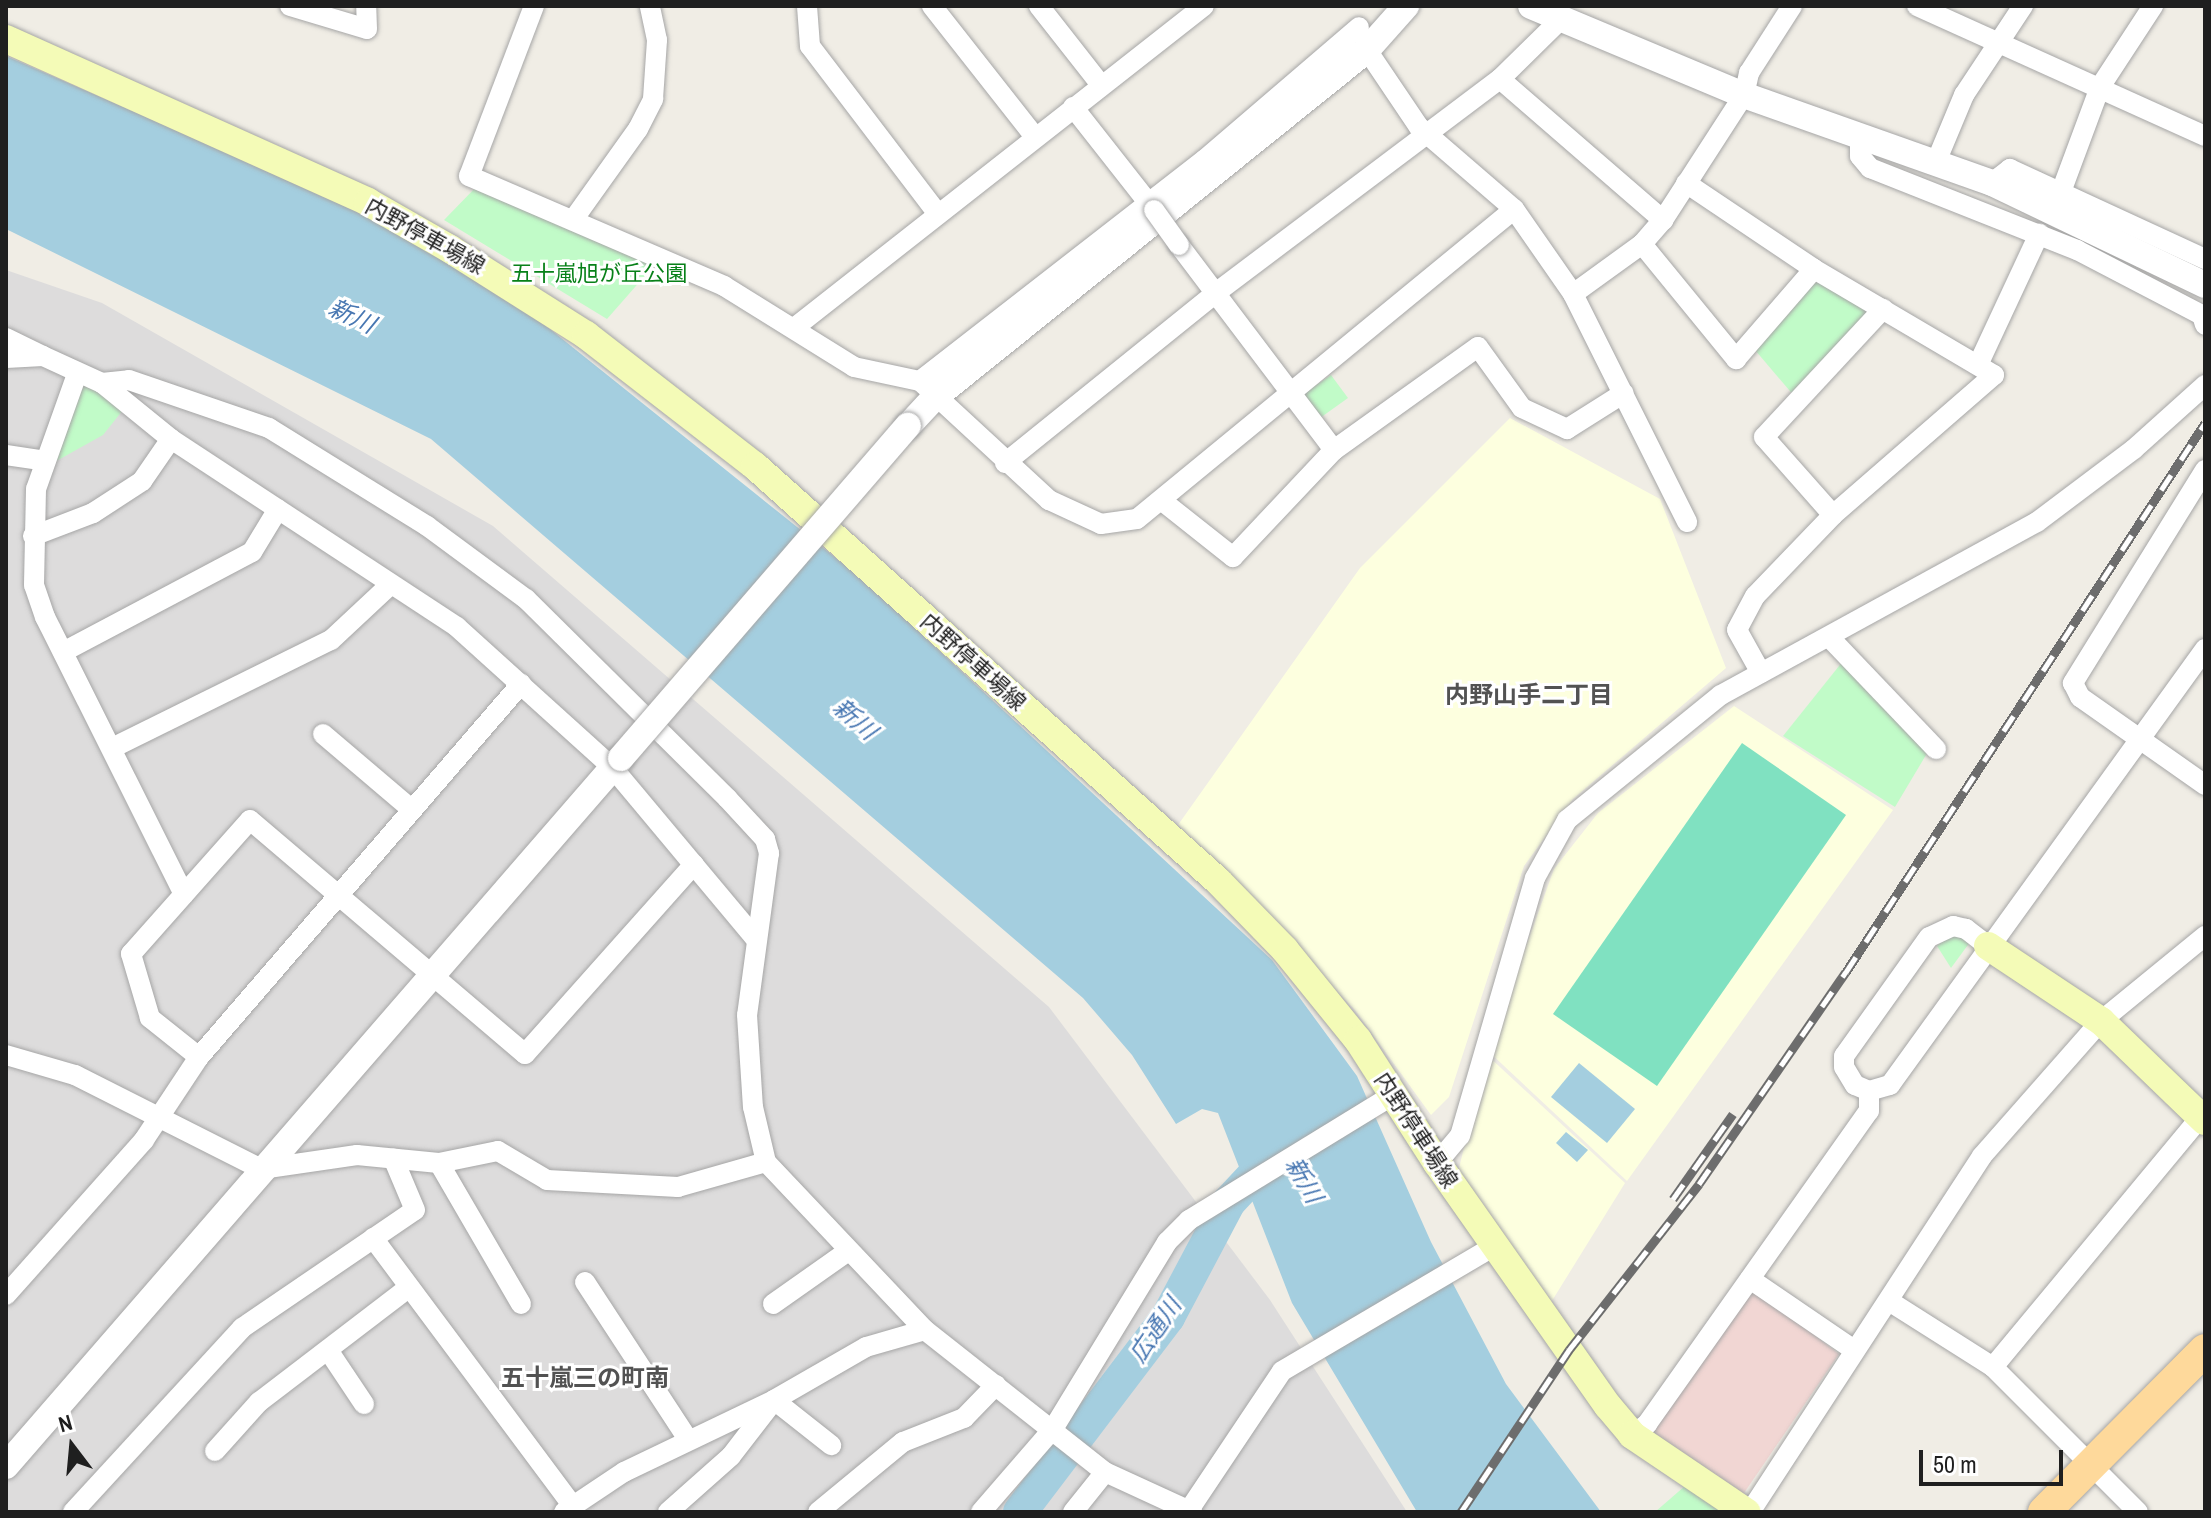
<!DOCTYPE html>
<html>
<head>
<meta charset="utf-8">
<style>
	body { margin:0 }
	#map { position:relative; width:2211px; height:1518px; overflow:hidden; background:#f0ede5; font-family:"Archivo Narrow","Noto Sans JP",sans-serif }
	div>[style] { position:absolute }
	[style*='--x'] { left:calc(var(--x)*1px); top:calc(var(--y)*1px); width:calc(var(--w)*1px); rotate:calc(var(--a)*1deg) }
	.residential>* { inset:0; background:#dddcdc }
	.commercial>* { inset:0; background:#f1d6d3 }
	.education>* { inset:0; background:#fdffdf }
	.park>* { inset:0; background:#c1fbc8 }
	.pitch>* { inset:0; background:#80e1c1 }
	.water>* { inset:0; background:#a4cedf }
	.river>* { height:34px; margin:-17px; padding:0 17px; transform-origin:17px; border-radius:17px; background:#a4cedf }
	.roads { filter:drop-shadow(0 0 2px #a6a6a6) drop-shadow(0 0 2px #a6a6a6) }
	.minor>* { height:20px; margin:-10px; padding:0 10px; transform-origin:10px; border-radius:10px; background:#fff }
	.tertiary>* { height:26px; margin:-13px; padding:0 13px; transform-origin:13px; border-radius:13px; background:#fff }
	.secondary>* { height:28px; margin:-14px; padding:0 14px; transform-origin:14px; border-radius:14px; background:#f4fbb7 }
	.primary>* { height:32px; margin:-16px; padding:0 16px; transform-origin:16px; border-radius:16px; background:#fed99b }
	.rail>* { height:9px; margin-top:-4.5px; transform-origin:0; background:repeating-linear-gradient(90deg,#fff 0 18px,#6d6d6d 0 36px); box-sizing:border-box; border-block:2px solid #6d6d6d }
	.bridges { filter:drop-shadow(0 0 2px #a6a6a6) drop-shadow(0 0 2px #a6a6a6) }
	.minor-bridge>* { height:20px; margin:-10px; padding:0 10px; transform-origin:10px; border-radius:10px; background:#fff }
	.tertiary-bridge>* { height:26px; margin:-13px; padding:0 13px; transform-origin:13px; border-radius:13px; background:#fff }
	span { translate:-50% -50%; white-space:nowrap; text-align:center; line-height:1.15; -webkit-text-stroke:6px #fff; paint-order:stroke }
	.street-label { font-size:22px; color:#1f1f1f }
	.park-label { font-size:22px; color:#088119 }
	.water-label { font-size:24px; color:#4877b2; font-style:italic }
	.neighbourhood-label { font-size:24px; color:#525252; font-weight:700 }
	.frame { position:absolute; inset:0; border:8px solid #1f1f1f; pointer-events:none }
	.north { position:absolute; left:32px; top:1406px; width:80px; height:80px; -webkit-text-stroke:6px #fff; paint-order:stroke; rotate:344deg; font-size:22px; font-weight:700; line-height:32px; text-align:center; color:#1f1f1f }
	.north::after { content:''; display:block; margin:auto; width:28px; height:36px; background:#1f1f1f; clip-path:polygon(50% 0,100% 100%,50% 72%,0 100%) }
	.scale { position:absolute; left:1919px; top:1450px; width:144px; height:36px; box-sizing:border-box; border:4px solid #1f1f1f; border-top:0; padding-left:10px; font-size:24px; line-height:28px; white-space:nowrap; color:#1f1f1f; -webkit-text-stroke:6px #fff; paint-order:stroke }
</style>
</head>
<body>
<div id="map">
	<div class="residential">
		<i style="clip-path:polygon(6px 270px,102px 303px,493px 526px,1049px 1007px,1270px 1300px,1407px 1512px,6px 1512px)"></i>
	</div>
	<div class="commercial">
		<i style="clip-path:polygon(1754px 1290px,1839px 1354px,1742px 1496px,1646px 1438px)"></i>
	</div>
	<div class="education">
		<i style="clip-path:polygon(1510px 418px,1660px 499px,1726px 668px,1573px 799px,1524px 866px,1449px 1097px,1431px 1115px,1355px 1010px,1178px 825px,1360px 568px)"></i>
		<i style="clip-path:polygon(1734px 706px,1893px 810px,1627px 1181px,1488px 1051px,1554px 869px,1598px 813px)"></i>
		<i style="clip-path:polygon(1487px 1055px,1625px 1183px,1550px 1304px,1458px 1172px)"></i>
	</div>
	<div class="park">
		<i style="clip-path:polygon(479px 184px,657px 262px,607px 319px,444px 220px)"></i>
		<i style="clip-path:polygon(1817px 278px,1872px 311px,1795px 397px,1755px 350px)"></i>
		<i style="clip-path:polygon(1331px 375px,1348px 398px,1320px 418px,1303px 394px)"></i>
		<i style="clip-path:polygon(83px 381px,123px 410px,103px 435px,51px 464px)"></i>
		<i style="clip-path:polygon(1843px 661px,1929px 750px,1895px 807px,1783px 736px)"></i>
		<i style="clip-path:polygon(1949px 936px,1973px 938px,1951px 968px,1937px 946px)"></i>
		<i style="clip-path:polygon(1693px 1479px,1734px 1512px,1655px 1512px)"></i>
	</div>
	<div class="pitch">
		<i style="clip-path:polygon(1742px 743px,1846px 815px,1657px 1086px,1553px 1014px)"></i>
	</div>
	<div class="water">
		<i style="clip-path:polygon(6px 56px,450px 249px,862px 579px,1272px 960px,1357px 1076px,1431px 1242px,1506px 1384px,1601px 1512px,1417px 1512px,1292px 1303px,1218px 1113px,1202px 1109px,1176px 1124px,1132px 1055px,1083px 998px,431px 439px,6px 229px)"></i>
		<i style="clip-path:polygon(1579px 1063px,1635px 1109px,1607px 1143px,1551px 1097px)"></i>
		<i style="clip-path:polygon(1566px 1132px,1588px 1150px,1577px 1162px,1556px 1143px)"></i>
	</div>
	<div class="river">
		<i style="--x:1020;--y:1512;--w:245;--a:-52.8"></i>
		<i style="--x:1168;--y:1317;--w:130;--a:-62.1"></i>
		<i style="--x:1229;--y:1202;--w:34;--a:-47"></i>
	</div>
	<div class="roads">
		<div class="minor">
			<i style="--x:290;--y:6;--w:80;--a:16.6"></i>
			<i style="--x:367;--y:29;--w:23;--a:-92"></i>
			<i style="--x:534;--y:6;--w:182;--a:110.9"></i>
			<i style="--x:469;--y:176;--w:278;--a:23.3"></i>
			<i style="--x:724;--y:286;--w:153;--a:31.9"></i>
			<i style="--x:854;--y:367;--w:67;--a:12"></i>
			<i style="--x:920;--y:381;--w:176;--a:42.7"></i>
			<i style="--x:1049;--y:500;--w:57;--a:24.8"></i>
			<i style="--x:1101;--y:524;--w:36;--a:-8"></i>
			<i style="--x:1137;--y:519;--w:488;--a:-39.4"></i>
			<i style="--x:807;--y:6;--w:40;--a:85.7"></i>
			<i style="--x:810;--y:46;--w:211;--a:52.7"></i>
			<i style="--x:932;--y:6;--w:167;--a:51.8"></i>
			<i style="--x:1039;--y:6;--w:100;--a:51.9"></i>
			<i style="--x:1917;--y:6;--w:316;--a:24.3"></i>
			<i style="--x:1367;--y:50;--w:93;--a:56"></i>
			<i style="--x:1419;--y:127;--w:125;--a:40.8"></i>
			<i style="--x:1514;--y:209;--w:103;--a:55.2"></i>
			<i style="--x:1573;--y:294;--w:255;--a:63.4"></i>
			<i style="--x:1500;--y:79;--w:216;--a:40.9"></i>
			<i style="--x:1073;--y:107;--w:131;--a:51.8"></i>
			<i style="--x:1860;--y:137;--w:19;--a:90"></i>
			<i style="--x:1860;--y:156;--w:16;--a:50"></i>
			<i style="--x:1870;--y:168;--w:223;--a:21.6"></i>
			<i style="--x:2077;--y:250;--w:141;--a:27.5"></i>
			<i style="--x:2202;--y:315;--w:10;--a:73"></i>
			<i style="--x:1936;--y:162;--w:73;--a:-67.3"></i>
			<i style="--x:1964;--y:95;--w:107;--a:-56.5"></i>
			<i style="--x:1686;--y:183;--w:154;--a:33.9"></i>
			<i style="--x:1814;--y:269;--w:209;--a:30.5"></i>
			<i style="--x:1994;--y:375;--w:213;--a:139"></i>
			<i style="--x:1833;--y:515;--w:112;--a:133.9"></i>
			<i style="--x:1755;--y:596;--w:38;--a:118"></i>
			<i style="--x:1737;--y:630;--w:49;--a:60.8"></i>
			<i style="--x:1992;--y:183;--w:23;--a:-38"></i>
			<i style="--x:2010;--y:169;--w:215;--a:24.8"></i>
			<i style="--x:2061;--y:192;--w:112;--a:-69.6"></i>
			<i style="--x:2100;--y:87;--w:97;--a:-56.8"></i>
			<i style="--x:573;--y:220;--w:112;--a:-54.5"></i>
			<i style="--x:638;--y:129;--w:34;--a:-63"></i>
			<i style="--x:653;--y:99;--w:59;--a:-86.1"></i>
			<i style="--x:657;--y:40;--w:35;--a:-102"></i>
			<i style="--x:1642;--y:244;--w:149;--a:50.7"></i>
			<i style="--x:1736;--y:359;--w:119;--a:-49.1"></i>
			<i style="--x:1573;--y:294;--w:85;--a:-35.9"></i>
			<i style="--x:1642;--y:244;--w:32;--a:-49"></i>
			<i style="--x:1663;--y:220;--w:149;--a:-57.1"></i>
			<i style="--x:1744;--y:95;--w:23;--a:-77"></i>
			<i style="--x:1749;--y:73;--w:80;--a:-57.3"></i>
			<i style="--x:794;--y:328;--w:521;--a:-38.14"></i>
			<i style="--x:6;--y:338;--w:41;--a:25.9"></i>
			<i style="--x:6;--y:358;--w:37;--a:-3"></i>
			<i style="--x:43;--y:356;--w:65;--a:24.6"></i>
			<i style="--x:102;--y:383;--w:89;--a:39.1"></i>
			<i style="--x:171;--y:439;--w:342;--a:33.3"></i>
			<i style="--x:457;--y:627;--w:209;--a:42.1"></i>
			<i style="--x:612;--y:767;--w:223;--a:50.1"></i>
			<i style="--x:1978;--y:365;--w:145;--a:-65"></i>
			<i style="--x:77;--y:374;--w:122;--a:109.6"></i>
			<i style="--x:36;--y:489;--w:96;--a:91.2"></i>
			<i style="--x:34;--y:585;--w:34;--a:71"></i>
			<i style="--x:45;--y:617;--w:310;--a:63.4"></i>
			<i style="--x:920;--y:381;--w:360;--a:-37.9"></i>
			<i style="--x:1204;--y:160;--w:204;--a:-40.6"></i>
			<i style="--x:102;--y:383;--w:27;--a:-6"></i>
			<i style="--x:129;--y:380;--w:148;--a:18.9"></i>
			<i style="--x:269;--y:428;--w:186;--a:31.8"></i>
			<i style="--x:427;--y:526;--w:123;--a:36.4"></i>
			<i style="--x:526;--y:599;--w:283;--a:44.7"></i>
			<i style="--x:727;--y:798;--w:56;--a:47.2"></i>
			<i style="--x:765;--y:839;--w:15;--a:74"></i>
			<i style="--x:769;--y:853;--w:163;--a:97.7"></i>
			<i style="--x:747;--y:1015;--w:92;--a:86.3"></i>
			<i style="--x:753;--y:1107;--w:57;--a:76.7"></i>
			<i style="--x:766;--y:1162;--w:231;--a:46.6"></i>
			<i style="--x:925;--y:1330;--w:229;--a:38.3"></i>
			<i style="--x:1105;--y:1472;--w:96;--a:24.7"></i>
			<i style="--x:1334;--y:450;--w:177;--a:-35.6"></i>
			<i style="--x:1478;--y:347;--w:75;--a:54.2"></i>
			<i style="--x:1522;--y:408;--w:50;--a:25"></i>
			<i style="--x:1567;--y:429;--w:67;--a:-32.3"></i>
			<i style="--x:6;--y:455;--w:40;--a:8.5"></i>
			<i style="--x:1005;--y:463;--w:272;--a:-38.9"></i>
			<i style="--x:1217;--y:292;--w:354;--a:-37"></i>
			<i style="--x:1500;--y:79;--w:84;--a:-44.5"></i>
			<i style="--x:2205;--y:470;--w:251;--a:121.8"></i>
			<i style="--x:2073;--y:683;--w:16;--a:63"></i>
			<i style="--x:2080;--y:697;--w:153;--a:35.1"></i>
			<i style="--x:1161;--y:500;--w:92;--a:38.4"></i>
			<i style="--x:1233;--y:557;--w:147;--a:-46.7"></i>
			<i style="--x:1334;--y:450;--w:257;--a:-127.1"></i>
			<i style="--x:1833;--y:515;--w:104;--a:-131.5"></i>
			<i style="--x:1764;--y:437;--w:175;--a:-47.1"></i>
			<i style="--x:33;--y:536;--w:64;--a:-21"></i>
			<i style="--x:93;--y:513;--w:59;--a:-33.1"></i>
			<i style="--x:142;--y:481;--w:51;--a:-55.4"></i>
			<i style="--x:1829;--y:637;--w:155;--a:46.3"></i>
			<i style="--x:63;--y:652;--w:214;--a:-27.9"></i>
			<i style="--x:252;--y:552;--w:50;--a:-58.8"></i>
			<i style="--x:323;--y:734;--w:114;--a:40.4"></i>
			<i style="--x:112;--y:748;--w:244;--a:-26.3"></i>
			<i style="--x:331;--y:640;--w:81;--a:-43"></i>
			<i style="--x:1988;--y:946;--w:28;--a:-142"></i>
			<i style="--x:1966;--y:929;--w:13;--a:-167"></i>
			<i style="--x:1953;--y:926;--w:26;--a:155"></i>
			<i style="--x:1929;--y:937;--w:146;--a:125.5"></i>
			<i style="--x:1844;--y:1056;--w:11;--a:90"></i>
			<i style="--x:1844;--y:1067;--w:21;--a:59"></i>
			<i style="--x:1855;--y:1085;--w:15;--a:23"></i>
			<i style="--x:1869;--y:1091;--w:22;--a:-16"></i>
			<i style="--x:1890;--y:1085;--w:538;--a:-54.15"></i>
			<i style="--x:6;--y:1055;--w:72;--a:16.2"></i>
			<i style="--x:75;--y:1075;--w:208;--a:26.8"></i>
			<i style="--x:261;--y:1169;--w:97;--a:-8.3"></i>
			<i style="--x:357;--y:1155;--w:82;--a:5.6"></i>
			<i style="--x:439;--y:1163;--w:60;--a:-11.5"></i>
			<i style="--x:498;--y:1151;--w:57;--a:30.6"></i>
			<i style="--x:547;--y:1180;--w:131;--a:3.1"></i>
			<i style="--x:678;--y:1187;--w:91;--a:-15.9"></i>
			<i style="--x:199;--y:1057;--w:63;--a:-141.5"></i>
			<i style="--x:150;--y:1018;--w:67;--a:-106.5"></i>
			<i style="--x:131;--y:954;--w:179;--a:-48.4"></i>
			<i style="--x:250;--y:820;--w:361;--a:40.4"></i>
			<i style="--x:525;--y:1054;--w:254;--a:-48.3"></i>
			<i style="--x:439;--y:1163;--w:163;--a:59.8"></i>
			<i style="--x:1437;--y:1163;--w:35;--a:-50"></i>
			<i style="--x:1460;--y:1136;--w:269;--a:-73.8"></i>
			<i style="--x:1535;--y:878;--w:66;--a:-61.1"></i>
			<i style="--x:1567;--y:820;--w:198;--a:-39.1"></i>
			<i style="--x:1721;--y:695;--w:360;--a:-28.7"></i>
			<i style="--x:2037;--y:522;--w:121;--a:-37"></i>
			<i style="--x:2134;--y:449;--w:96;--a:-42"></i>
			<i style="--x:373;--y:1238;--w:334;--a:53.3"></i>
			<i style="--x:1750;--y:1279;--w:126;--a:34.3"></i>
			<i style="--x:585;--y:1282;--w:186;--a:56.8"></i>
			<i style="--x:6;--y:1295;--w:208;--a:-48.3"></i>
			<i style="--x:144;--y:1140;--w:100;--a:-56.5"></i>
			<i style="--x:199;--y:1057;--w:493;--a:-49.2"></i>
			<i style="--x:1889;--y:1301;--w:123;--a:32.4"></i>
			<i style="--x:1993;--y:1367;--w:205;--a:45"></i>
			<i style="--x:773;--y:1304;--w:92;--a:-35.2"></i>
			<i style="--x:328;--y:1350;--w:65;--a:56.3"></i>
			<i style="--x:1993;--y:1367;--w:332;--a:-50.3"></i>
			<i style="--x:774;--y:1400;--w:73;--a:38.3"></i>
			<i style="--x:1632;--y:1435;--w:19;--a:-36"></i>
			<i style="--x:1647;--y:1424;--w:384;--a:-54.7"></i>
			<i style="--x:1869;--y:1111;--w:20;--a:-90"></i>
			<i style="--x:215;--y:1451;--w:66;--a:-48.1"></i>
			<i style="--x:259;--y:1402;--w:188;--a:-37.4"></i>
			<i style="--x:1189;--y:1510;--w:167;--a:-56.2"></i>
			<i style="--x:1282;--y:1371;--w:246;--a:-30.5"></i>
			<i style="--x:73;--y:1512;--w:250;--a:-47.4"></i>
			<i style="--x:242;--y:1328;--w:209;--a:-34.3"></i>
			<i style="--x:415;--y:1210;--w:56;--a:-112.9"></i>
			<i style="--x:564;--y:1512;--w:72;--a:-33.7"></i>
			<i style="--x:624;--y:1472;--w:166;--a:-25.6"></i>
			<i style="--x:774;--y:1400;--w:106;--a:-29.9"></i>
			<i style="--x:866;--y:1347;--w:61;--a:-16.1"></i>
			<i style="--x:668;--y:1512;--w:84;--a:-41.6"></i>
			<i style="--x:731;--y:1456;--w:67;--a:-52.3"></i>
			<i style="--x:818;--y:1512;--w:110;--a:-39.5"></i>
			<i style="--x:903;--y:1442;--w:66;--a:-21.5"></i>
			<i style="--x:964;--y:1418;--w:46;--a:-45.9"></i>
			<i style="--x:981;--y:1512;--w:110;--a:-49.1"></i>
			<i style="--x:1053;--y:1429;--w:219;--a:-58.6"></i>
			<i style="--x:1167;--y:1242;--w:31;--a:-45"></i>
			<i style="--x:1189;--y:1220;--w:239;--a:-31.5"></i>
			<i style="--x:1073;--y:1512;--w:51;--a:-51.3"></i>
			<i style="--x:1750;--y:1512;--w:425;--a:-56.9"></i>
			<i style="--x:1982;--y:1156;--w:180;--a:-48.6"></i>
			<i style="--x:2101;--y:1021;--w:134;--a:-39.3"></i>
		</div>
		<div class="tertiary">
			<i style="--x:1531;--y:6;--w:231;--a:22.7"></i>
			<i style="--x:1744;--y:95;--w:263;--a:19.5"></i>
			<i style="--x:1992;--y:183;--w:236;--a:25.6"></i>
			<i style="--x:908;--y:426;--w:38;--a:-47"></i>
			<i style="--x:934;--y:398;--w:556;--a:-38.79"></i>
			<i style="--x:1367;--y:50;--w:59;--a:-48.4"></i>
			<i style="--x:6;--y:1466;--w:938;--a:-49.02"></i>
		</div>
		<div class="secondary">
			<i style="--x:6;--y:39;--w:397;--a:24.2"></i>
			<i style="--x:368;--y:202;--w:95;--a:29.8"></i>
			<i style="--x:450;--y:249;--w:161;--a:32.3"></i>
			<i style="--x:586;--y:335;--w:214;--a:37.8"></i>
			<i style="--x:755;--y:466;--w:622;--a:41.87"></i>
			<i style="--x:1218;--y:881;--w:96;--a:45.8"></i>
			<i style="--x:1285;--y:950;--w:116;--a:51"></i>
			<i style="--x:1358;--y:1040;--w:146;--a:57.3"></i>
			<i style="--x:1437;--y:1163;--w:297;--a:54.9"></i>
			<i style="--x:1608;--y:1406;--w:38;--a:50"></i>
			<i style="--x:1632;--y:1435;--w:138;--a:34"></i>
			<i style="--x:1988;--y:946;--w:136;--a:33.6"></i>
			<i style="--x:2101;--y:1021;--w:144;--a:43.9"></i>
		</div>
		<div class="primary">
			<i style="--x:2044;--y:1512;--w:228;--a:-45.2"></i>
		</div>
	</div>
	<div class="rail">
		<i style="--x:1673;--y:1199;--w:104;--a:-54.8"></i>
		<i style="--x:1461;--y:1512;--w:195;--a:-56.3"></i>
		<i style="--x:1569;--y:1350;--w:211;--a:-51.9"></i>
		<i style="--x:1699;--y:1184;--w:258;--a:-55.3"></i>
		<i style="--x:1846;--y:972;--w:656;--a:-56.82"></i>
	</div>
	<div class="bridges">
		<div class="minor-bridge">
			<i style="--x:1154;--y:210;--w:43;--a:54.5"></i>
		</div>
		<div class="tertiary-bridge">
			<i style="--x:621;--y:758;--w:439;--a:-49.2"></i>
		</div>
	</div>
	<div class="street-label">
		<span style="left:425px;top:236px;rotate:29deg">内野停車場線</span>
		<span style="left:973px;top:662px;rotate:42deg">内野停車場線</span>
		<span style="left:1416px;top:1130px;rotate:57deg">内野停車場線</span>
	</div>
	<div class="park-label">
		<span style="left:599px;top:274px">五十嵐旭が丘公園</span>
	</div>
	<div class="water-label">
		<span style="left:352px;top:316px;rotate:25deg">新川</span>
		<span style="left:855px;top:719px;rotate:41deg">新川</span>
		<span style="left:1304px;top:1180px;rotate:60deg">新川</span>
		<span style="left:1155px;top:1330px;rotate:-56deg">広通川</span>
	</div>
	<div class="neighbourhood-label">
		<span style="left:1529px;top:695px">内野山手二丁目</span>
		<span style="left:585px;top:1378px">五十嵐三の町南</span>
	</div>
	<div class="frame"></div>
	<div class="north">N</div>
	<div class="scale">50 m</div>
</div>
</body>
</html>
